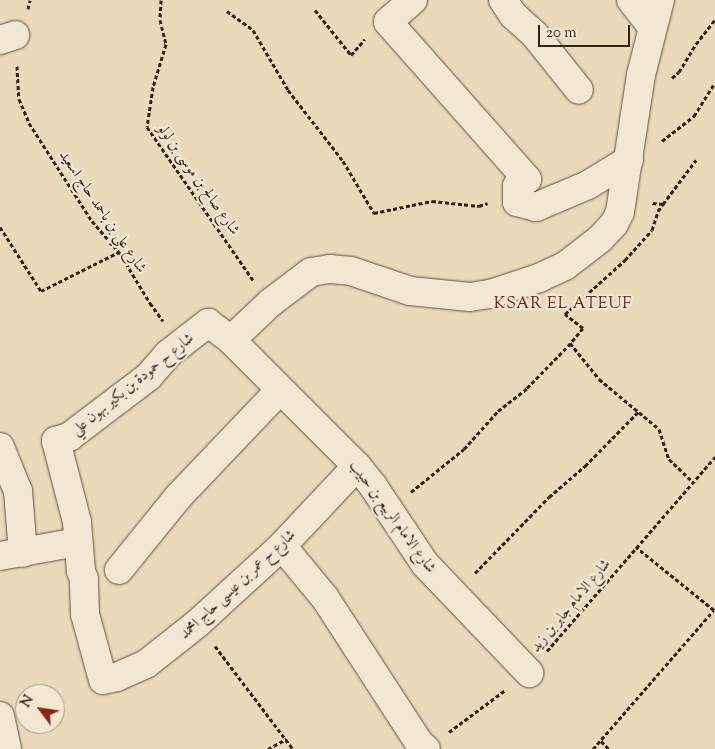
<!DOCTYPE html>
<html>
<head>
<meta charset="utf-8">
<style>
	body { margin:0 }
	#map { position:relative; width:715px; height:749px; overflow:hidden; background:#e9dab9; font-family:"Sorts Mill Goudy",Amiri,serif }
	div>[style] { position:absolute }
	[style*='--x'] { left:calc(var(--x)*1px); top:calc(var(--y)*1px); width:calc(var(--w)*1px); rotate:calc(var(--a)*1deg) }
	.path>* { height:3px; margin-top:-1.5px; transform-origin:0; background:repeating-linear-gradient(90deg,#332219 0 4px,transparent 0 6.5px) }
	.roads { filter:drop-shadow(0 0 1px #605041) drop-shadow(0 0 1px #605041) }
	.minor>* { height:28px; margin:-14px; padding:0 14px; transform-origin:14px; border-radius:14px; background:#f1e7d2 }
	span { translate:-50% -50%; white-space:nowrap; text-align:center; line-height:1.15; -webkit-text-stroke:4.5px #f1e7d2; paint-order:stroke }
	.street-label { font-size:15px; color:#332219 }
	.neighbourhood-label { font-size:16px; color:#7a1f14; letter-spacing:1px }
	.north { position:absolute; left:15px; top:684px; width:50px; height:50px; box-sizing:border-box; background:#f1e7d2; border:1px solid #a59888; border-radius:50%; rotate:301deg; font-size:14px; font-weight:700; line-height:20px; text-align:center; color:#332219 }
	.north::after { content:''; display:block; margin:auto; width:18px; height:22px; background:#8f2418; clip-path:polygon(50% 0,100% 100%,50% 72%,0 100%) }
	.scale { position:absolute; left:538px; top:25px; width:92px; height:22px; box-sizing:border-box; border:2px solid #332219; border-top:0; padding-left:6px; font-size:15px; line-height:18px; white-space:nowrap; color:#332219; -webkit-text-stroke:4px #f1e7d2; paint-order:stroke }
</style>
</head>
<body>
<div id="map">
	<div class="path">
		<i style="--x:161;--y:0;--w:20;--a:93"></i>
		<i style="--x:160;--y:20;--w:25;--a:76"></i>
		<i style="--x:166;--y:44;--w:45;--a:106.8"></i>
		<i style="--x:153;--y:87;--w:40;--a:98.5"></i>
		<i style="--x:147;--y:127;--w:186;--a:55.3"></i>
		<i style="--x:28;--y:9;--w:9;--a:-77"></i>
		<i style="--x:315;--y:10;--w:58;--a:51.3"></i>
		<i style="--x:351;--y:55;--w:21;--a:-49"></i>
		<i style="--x:227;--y:11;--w:32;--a:36"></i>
		<i style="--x:253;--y:30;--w:69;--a:59.7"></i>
		<i style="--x:288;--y:90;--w:90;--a:52.2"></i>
		<i style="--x:343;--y:161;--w:61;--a:59.2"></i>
		<i style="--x:374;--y:213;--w:59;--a:-11.7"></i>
		<i style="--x:432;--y:201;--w:47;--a:6.1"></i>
		<i style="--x:479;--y:206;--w:9;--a:-18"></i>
		<i style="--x:17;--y:66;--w:33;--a:87"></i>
		<i style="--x:19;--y:99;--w:26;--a:67"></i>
		<i style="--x:29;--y:123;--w:117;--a:57.3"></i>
		<i style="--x:92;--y:221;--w:41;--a:48.9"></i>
		<i style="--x:119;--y:252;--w:60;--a:58.7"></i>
		<i style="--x:150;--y:303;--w:22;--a:54"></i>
		<i style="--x:672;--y:78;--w:9;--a:-41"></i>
		<i style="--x:679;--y:72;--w:33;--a:-59"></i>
		<i style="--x:696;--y:44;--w:31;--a:-52"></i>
		<i style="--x:662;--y:141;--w:41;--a:-38"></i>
		<i style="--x:694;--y:116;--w:39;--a:-58"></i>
		<i style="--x:663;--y:204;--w:55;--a:-53.1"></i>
		<i style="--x:0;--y:227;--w:76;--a:57.4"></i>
		<i style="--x:41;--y:291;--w:87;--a:-26.6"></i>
		<i style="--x:570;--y:343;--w:46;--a:51.1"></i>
		<i style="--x:599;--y:379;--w:78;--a:39.8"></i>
		<i style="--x:659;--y:429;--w:32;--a:72"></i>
		<i style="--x:669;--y:459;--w:33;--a:44"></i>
		<i style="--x:411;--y:492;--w:68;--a:-39.1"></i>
		<i style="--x:464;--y:449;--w:51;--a:-48.2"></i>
		<i style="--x:498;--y:411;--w:37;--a:-38"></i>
		<i style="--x:527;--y:388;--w:59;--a:-45.7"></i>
		<i style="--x:568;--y:346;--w:23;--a:-50"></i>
		<i style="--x:583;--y:328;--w:23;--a:-142"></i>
		<i style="--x:565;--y:314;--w:81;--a:-42"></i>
		<i style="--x:625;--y:260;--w:40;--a:-48"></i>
		<i style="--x:652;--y:230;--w:20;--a:-72"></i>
		<i style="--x:658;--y:211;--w:9;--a:-54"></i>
		<i style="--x:663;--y:204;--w:11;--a:-175"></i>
		<i style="--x:475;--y:573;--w:106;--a:-45.8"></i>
		<i style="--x:549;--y:497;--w:48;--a:-40.7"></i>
		<i style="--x:585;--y:466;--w:77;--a:-45.5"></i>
		<i style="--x:215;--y:646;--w:129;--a:52.9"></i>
		<i style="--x:547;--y:651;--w:257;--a:-49.1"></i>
		<i style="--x:449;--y:732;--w:69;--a:-36.7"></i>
		<i style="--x:601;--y:741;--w:11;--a:45"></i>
		<i style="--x:268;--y:749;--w:21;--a:-29"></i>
		<i style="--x:593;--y:749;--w:184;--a:-49"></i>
		<i style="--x:714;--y:610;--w:100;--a:-141.1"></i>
	</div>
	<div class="roads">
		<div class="minor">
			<i style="--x:413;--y:0;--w:33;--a:139"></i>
			<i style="--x:388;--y:22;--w:210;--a:48.5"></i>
			<i style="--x:527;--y:179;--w:12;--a:145"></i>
			<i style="--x:517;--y:186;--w:16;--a:90"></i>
			<i style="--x:517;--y:202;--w:20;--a:15"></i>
			<i style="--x:536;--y:207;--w:56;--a:-22.9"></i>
			<i style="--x:588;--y:185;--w:48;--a:-31.4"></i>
			<i style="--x:503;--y:0;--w:18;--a:56"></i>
			<i style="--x:513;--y:15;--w:30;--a:42"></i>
			<i style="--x:535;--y:35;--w:70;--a:51.3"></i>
			<i style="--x:631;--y:0;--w:34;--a:52"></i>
			<i style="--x:0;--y:40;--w:16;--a:-18"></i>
			<i style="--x:231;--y:340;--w:54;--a:-43.5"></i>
			<i style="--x:270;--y:303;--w:51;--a:-37.1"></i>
			<i style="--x:311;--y:272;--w:19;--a:-9"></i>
			<i style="--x:330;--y:269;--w:21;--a:5"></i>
			<i style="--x:351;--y:271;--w:62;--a:18.7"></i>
			<i style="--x:410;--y:291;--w:60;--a:5.7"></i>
			<i style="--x:470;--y:297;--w:20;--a:-9"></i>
			<i style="--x:490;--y:294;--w:52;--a:-18.1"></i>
			<i style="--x:539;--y:278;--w:29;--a:-25"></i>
			<i style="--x:565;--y:266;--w:44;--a:-37.6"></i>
			<i style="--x:600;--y:239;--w:21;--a:-47"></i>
			<i style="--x:614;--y:224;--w:13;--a:-63"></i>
			<i style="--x:620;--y:212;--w:139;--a:-81.3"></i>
			<i style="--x:641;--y:75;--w:77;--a:-75.8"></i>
			<i style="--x:0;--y:447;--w:48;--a:67.8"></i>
			<i style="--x:18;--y:491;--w:62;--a:85.4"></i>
			<i style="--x:357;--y:466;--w:110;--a:133.2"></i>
			<i style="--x:282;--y:546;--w:114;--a:137.5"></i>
			<i style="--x:198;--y:623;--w:66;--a:141.7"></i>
			<i style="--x:146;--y:664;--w:32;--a:156"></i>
			<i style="--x:117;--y:677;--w:14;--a:168"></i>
			<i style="--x:103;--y:680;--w:68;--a:-105.3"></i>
			<i style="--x:85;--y:614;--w:35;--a:-92"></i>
			<i style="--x:84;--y:579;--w:9;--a:-111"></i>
			<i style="--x:81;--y:571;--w:49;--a:-94.7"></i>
			<i style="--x:77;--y:522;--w:84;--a:-104.5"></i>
			<i style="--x:56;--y:441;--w:14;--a:-17"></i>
			<i style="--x:69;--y:437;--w:63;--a:-37.2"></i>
			<i style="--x:119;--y:399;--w:38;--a:-37"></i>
			<i style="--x:149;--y:376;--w:29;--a:-49"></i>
			<i style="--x:168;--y:354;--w:51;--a:-37.8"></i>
			<i style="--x:208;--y:323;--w:29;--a:36"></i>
			<i style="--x:231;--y:340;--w:178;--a:45"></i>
			<i style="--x:357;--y:466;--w:26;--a:51"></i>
			<i style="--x:373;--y:486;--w:94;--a:56.3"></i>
			<i style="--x:425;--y:564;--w:151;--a:46.3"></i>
			<i style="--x:282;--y:546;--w:67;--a:50.4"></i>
			<i style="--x:325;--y:598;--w:173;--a:57"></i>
			<i style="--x:419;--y:743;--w:9;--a:41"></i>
			<i style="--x:0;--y:556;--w:79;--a:-10.2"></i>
			<i style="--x:119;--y:570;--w:95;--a:-51"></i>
			<i style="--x:179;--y:496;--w:145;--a:-46.4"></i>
			<i style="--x:0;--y:716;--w:34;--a:78"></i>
		</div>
	</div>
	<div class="street-label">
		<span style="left:198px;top:180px;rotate:55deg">شارع صالح بن موسى بن لولو</span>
		<span style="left:102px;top:212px;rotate:56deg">شارع علي بن باحمد حاج اسعيد</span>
		<span style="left:133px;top:385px;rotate:-39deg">شارع ح حمودة بن بكير بهون علي</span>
		<span style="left:392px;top:517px;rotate:54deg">شارع الامام الربيع بن حبيب</span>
		<span style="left:238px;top:585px;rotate:-43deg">شارع ح عمر بن عيسى حاج امحمد</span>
		<span style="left:571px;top:606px;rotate:-50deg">شارع الامام جابر بن زيد</span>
	</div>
	<div class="neighbourhood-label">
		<span style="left:563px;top:305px">KSAR EL ATEUF</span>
	</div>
	<div class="north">N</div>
	<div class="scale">20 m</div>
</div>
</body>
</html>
